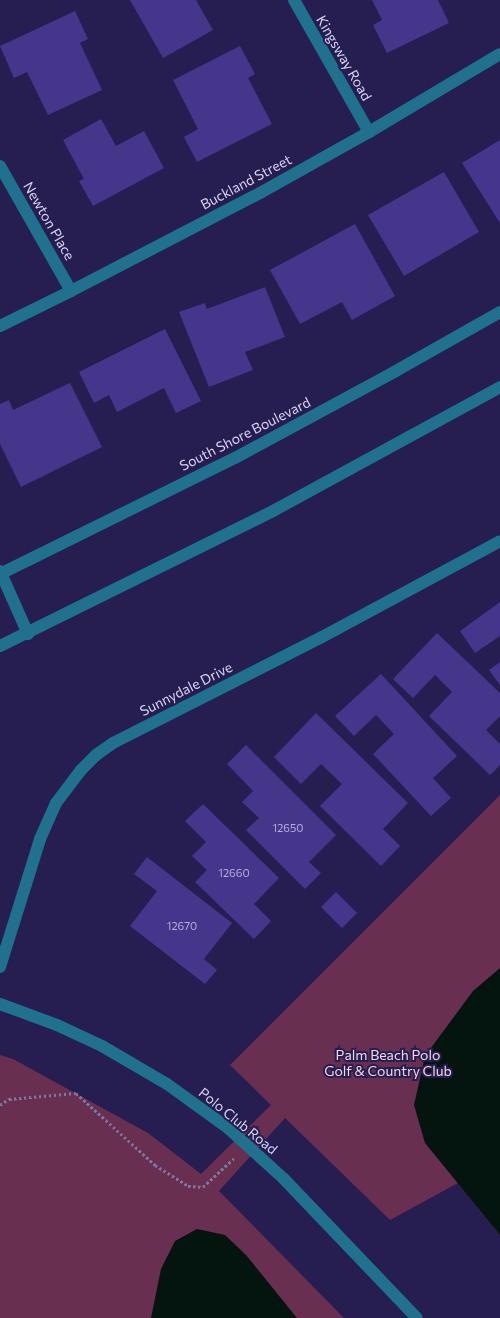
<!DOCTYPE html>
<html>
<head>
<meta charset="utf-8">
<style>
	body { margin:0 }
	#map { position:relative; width:500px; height:1318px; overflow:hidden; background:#261d51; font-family:Commissioner,sans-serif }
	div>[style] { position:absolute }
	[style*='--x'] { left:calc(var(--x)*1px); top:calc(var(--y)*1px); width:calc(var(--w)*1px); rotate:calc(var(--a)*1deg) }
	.green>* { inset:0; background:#692f50 }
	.water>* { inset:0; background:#04140e }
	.building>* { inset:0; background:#46368b }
	.path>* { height:3px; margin-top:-1.5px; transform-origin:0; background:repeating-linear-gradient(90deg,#7d78a2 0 2.5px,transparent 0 5px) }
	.minor>* { height:12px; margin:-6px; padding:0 6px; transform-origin:6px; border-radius:6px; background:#20718e }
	span { translate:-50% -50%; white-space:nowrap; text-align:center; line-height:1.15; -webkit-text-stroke:4px #261d51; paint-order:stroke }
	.number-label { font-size:11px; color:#b2addb }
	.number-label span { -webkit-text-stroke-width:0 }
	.street-label { font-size:14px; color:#d6d5f6 }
	.park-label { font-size:14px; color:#f2d8e4 }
</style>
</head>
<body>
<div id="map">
	<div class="green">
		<i style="clip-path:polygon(500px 795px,500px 1235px,458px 1183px,390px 1220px,285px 1118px,219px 1191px,344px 1318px,0 1318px,0 1055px,13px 1059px,148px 1133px,201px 1174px,271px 1105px,230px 1065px)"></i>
	</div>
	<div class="water">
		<i style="clip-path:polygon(500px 968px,500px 1235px,425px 1143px,414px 1105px,425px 1056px,473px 991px)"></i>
		<i style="clip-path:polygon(197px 1229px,225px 1235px,246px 1255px,297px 1318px,151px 1318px,161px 1269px,175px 1241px)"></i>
	</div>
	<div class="building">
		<i style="clip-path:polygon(130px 0,196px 0,213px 30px,163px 58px)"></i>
		<i style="clip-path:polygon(372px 0,438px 0,449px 23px,387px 53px,373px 25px,382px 20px)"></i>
		<i style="clip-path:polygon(75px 11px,88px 39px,80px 43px,102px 90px,48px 115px,27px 72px,14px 78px,0 46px)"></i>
		<i style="clip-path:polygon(240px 46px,255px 74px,248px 78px,272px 124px,197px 162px,184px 137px,198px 129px,173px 80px)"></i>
		<i style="clip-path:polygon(101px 119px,116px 146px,144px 131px,164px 168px,93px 206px,79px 181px,84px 179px,63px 140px)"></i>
		<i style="clip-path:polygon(500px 140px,500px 223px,462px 163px)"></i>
		<i style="clip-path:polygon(444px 172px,479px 232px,404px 276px,368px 215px)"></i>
		<i style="clip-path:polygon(355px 224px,395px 296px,352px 320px,342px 302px,300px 324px,270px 270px)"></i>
		<i style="clip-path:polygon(265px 287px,285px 337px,245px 352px,253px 370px,209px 387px,179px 312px,205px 303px,207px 309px)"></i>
		<i style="clip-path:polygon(165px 329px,201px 401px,176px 413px,164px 388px,117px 412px,109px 395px,94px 403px,79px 372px)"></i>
		<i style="clip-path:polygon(70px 383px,102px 447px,21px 487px,0 444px,0 404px,9px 400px,13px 410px)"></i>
		<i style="clip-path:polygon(500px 602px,500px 636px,475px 653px,460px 631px)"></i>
		<i style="clip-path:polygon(437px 633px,500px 693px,500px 716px,486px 730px,500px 744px,500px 765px,490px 775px,429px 716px,452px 692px,435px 675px,413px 698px,393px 679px)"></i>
		<i style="clip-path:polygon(500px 662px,500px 685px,489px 670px)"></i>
		<i style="clip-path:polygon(381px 674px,457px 756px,433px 778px,451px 798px,431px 816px,373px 754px,394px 734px,376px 715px,354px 736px,335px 716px)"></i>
		<i style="clip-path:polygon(316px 713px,408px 803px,383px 829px,400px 846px,381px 866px,320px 806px,342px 784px,321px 764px,301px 784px,274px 757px)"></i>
		<i style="clip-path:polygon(246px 745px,336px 835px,309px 862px,321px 873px,305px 889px,246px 830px,259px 818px,242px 802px,253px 791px,227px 764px)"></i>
		<i style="clip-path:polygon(203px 804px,279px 878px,254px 904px,271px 921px,254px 939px,195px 882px,207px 870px,192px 856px,206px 842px,185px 821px)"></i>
		<i style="clip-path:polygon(147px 857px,232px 923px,204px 959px,217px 970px,205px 984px,130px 926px,157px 891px,134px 874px)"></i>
		<i style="clip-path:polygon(336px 892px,357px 913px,342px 928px,321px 907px)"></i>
	</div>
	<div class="path">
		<i style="--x:0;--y:1105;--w:11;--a:-34"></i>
		<i style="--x:9;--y:1099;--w:67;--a:-5.1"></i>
		<i style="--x:76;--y:1093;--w:107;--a:42.3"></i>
		<i style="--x:155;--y:1165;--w:39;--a:32"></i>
		<i style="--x:188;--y:1186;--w:15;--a:4"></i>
		<i style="--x:203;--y:1187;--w:42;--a:-43.1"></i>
	</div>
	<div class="minor">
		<i style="--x:294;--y:0;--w:152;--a:60.4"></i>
		<i style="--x:0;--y:166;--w:144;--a:60.4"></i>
		<i style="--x:0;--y:326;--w:79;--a:-26.2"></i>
		<i style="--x:71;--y:291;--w:213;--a:-27.4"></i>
		<i style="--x:260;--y:193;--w:125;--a:-29.2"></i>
		<i style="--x:369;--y:132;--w:152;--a:-30.8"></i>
		<i style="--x:0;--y:571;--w:69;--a:66"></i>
		<i style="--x:0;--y:574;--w:262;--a:-26.3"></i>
		<i style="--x:235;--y:458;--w:181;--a:-28.4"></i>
		<i style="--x:394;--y:372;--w:122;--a:-29.5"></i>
		<i style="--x:0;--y:646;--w:305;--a:-26.3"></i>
		<i style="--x:273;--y:511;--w:259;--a:-28.6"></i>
		<i style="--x:0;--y:967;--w:134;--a:-72.6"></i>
		<i style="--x:40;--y:839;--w:39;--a:-66"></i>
		<i style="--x:56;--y:803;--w:41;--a:-52.9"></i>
		<i style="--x:81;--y:770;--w:21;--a:-45"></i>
		<i style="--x:96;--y:755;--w:21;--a:-35"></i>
		<i style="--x:113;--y:743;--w:234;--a:-26.9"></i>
		<i style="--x:322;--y:637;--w:202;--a:-28.3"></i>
		<i style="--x:0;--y:1004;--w:61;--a:20.2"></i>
		<i style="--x:57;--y:1025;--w:50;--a:25"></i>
		<i style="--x:102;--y:1046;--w:75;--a:30.3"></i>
		<i style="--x:167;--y:1084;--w:75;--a:35.8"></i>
		<i style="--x:228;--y:1128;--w:76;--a:42.3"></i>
		<i style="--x:284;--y:1179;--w:192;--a:46.3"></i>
	</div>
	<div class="number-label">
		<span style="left:288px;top:828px">12650</span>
		<span style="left:234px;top:873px">12660</span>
		<span style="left:182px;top:926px">12670</span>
	</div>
	<div class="street-label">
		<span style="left:344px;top:58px;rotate:60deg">Kingsway Road</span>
		<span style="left:246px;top:182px;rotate:-28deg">Buckland Street</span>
		<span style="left:49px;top:221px;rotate:60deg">Newton Place</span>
		<span style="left:245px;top:434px;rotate:-27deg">South Shore Boulevard</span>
		<span style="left:186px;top:689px;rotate:-27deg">Sunnydale Drive</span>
		<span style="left:238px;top:1121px;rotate:39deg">Polo Club Road</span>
	</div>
	<div class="park-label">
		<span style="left:388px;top:1063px">Palm Beach Polo<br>Golf &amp; Country Club</span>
	</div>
</div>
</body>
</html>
